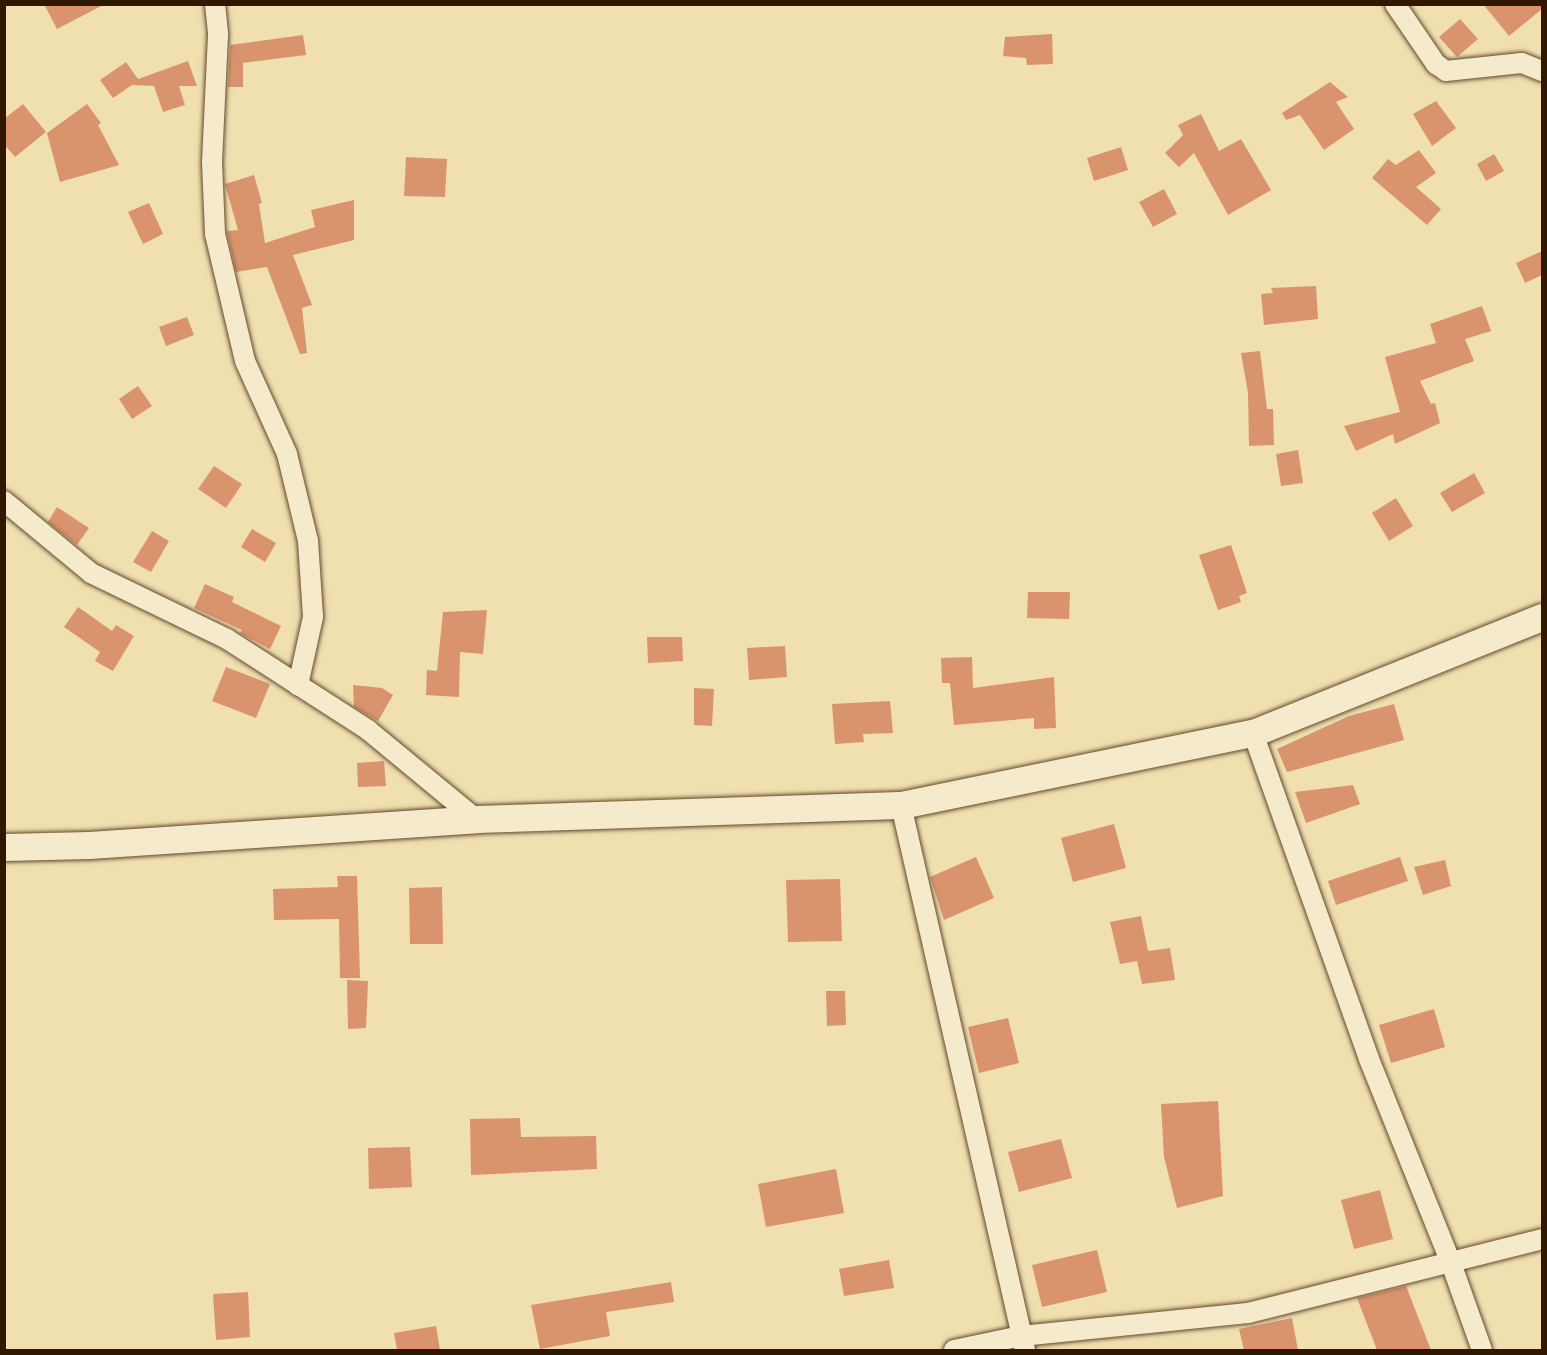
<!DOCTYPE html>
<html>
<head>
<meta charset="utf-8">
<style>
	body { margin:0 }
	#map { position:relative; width:1547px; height:1355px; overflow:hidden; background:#f0dfaf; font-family:"IM FELL French Canon",serif }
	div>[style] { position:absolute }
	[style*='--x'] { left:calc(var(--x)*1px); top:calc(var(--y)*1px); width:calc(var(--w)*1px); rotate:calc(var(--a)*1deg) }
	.building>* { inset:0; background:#d9946e }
	.roads { filter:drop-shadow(0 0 2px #62492c) drop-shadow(0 0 2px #62492c) }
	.minor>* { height:20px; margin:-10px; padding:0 10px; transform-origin:10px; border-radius:10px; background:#f5eacb }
	.secondary>* { height:27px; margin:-13.5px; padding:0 13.5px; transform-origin:13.5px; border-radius:13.5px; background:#f5eacb }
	span { translate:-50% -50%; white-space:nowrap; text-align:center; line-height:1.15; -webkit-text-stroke:5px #f5eacb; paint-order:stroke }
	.frame { position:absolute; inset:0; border:6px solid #321700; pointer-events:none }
</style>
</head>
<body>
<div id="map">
	<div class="building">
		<i style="clip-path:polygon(44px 4px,105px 4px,57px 29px)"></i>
		<i style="clip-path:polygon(1483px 4px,1542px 4px,1542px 9px,1509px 36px)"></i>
		<i style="clip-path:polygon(1460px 19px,1478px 39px,1457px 57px,1439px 37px)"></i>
		<i style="clip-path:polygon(1052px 34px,1053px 64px,1027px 65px,1026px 58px,1003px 56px,1005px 37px)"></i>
		<i style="clip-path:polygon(303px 35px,306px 55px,243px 63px,243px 87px,228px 87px,230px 45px)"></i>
		<i style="clip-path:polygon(188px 61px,197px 86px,179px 86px,185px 105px,163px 112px,154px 86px,132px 85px,113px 98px,100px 80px,126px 62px,138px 79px)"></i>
		<i style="clip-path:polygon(1330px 82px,1348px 97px,1336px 102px,1354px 129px,1324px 150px,1300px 115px,1286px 120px,1282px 113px)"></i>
		<i style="clip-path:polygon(1436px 101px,1456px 128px,1432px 146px,1413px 114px)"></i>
		<i style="clip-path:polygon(23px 104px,46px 132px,15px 157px,4px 144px,4px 119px)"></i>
		<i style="clip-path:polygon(87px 104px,101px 123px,98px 125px,119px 165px,60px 182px,47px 133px)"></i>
		<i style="clip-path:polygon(1201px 114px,1219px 151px,1241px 139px,1271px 190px,1228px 215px,1194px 153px,1179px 167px,1165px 153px,1183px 135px,1178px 125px)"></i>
		<i style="clip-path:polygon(1121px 147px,1128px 170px,1094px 181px,1087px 158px)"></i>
		<i style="clip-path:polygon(1419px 150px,1436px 173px,1416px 187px,1441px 209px,1427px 225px,1372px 178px,1388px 159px,1396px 165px)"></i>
		<i style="clip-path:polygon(1494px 154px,1504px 171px,1486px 181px,1477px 164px)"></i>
		<i style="clip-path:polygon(406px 157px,447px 159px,445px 197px,404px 196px)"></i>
		<i style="clip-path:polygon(254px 175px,262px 203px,259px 204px,265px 243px,315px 227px,311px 210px,354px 200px,354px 240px,293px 255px,312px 305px,302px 308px,307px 353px,300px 354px,267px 267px,236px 272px,227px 231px,238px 230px,225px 184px)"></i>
		<i style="clip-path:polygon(1164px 189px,1177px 214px,1153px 227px,1139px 202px)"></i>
		<i style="clip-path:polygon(149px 203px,163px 234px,143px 244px,128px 212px)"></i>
		<i style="clip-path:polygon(1542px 251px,1542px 275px,1525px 283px,1516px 263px)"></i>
		<i style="clip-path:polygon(1316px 286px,1318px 319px,1264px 325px,1261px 294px,1273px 293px,1271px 288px)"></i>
		<i style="clip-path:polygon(1482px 306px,1491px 331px,1465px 339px,1474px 361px,1420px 381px,1431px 404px,1435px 403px,1440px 423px,1395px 444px,1393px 434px,1356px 451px,1344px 426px,1400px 412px,1385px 357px,1436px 343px,1430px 324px)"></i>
		<i style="clip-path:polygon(187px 317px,194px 335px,166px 346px,159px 327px)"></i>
		<i style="clip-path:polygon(1260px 351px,1267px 409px,1273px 409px,1274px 445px,1249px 446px,1248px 393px,1241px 353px)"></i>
		<i style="clip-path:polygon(138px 386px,152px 406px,132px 419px,119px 399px)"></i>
		<i style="clip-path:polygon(1298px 450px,1303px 483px,1281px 486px,1276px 454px)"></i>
		<i style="clip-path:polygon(214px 466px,242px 484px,226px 508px,198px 489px)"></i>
		<i style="clip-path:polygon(1474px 473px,1485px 493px,1452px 512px,1440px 493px)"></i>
		<i style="clip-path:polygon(1396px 498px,1413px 526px,1389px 541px,1372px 513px)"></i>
		<i style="clip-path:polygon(57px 507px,89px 528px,77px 545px,48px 522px)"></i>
		<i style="clip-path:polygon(252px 529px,276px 543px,265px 562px,241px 547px)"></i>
		<i style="clip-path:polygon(152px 531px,169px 541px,151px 572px,133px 562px)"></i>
		<i style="clip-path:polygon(1231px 545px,1247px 593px,1239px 596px,1241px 602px,1218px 610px,1199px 555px)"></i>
		<i style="clip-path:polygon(205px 584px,234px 597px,232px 602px,281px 626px,270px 649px,240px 633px,242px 630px,194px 608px)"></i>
		<i style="clip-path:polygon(1028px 592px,1070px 592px,1069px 619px,1027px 618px)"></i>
		<i style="clip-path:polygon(78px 607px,112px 631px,116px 625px,134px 636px,113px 671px,95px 661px,100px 652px,64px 627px)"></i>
		<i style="clip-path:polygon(487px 610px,483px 654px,460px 652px,459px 697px,426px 695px,427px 670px,437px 671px,443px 612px)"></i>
		<i style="clip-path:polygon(647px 637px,682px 637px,683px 661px,648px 663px)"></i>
		<i style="clip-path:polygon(785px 646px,787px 677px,749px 680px,747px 648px)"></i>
		<i style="clip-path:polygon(972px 657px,973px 688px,1054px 677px,1056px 728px,1034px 729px,1034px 718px,954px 725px,950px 683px,942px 683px,941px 658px)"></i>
		<i style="clip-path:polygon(226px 667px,270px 684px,256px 718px,212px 701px)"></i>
		<i style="clip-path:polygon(353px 685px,382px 688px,393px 695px,378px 721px,354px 707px)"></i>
		<i style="clip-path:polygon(694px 688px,714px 689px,712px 726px,694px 725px)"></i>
		<i style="clip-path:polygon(890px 701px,893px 733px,863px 734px,864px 742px,835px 744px,832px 704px)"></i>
		<i style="clip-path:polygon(1394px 704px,1404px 740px,1287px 772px,1277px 749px,1349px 716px)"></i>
		<i style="clip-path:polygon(384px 761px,386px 786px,358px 787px,357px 763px)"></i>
		<i style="clip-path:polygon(1353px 785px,1360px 804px,1306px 823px,1295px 792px)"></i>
		<i style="clip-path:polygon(1114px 824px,1126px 868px,1073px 882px,1061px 838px)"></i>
		<i style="clip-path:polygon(976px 857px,994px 898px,944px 920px,930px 877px)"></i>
		<i style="clip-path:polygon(1400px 857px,1408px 881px,1336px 905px,1328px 881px)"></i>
		<i style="clip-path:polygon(1445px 860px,1451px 886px,1423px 895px,1414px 867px)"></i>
		<i style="clip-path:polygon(337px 876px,357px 876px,360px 978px,340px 978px,339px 919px,274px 920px,273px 889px,338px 887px)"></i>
		<i style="clip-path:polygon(840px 879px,842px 941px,788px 942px,786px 880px)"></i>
		<i style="clip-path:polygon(442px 887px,443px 944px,410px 944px,409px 888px)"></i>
		<i style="clip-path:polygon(1141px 916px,1148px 951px,1170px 948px,1175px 980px,1142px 984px,1137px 961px,1120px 964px,1110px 922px)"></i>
		<i style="clip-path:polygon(347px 980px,368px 981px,366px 1028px,348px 1029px)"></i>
		<i style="clip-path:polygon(826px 991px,845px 991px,846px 1025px,827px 1026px)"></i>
		<i style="clip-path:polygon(1434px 1009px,1445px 1047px,1391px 1063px,1379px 1025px)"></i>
		<i style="clip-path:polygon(1008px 1018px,1019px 1063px,979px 1073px,968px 1027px)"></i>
		<i style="clip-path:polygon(1218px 1101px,1223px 1196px,1177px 1208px,1164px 1157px,1161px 1104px)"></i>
		<i style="clip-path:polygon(520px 1118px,521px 1137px,596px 1136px,597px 1169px,471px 1175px,470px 1119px)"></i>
		<i style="clip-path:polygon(1061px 1139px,1072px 1178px,1019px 1192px,1008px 1152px)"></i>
		<i style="clip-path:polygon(410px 1147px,412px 1187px,369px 1189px,368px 1148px)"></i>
		<i style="clip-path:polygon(836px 1169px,844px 1213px,766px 1227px,758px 1184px)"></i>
		<i style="clip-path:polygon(1380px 1190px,1393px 1239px,1354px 1249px,1341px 1200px)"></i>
		<i style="clip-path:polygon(1097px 1250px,1107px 1292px,1042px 1307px,1032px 1265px)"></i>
		<i style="clip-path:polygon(889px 1260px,894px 1288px,844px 1296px,839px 1269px)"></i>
		<i style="clip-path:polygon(671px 1282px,674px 1302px,606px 1312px,610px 1336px,540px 1349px,531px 1305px)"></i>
		<i style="clip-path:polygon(1406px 1286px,1431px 1350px,1377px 1350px,1357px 1298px)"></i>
		<i style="clip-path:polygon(248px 1292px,250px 1337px,216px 1340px,213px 1294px)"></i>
		<i style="clip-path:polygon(1292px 1318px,1298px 1350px,1244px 1350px,1239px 1329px)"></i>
		<i style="clip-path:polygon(436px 1326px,440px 1350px,397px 1350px,394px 1333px)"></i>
	</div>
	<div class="roads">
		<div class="minor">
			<i style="--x:215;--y:4;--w:31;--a:84"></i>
			<i style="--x:218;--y:35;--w:127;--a:92.7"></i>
			<i style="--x:212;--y:162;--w:72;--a:87.6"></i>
			<i style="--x:215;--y:234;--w:130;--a:76.7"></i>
			<i style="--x:245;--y:361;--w:102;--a:65.7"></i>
			<i style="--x:287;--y:454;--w:89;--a:76.4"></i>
			<i style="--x:308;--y:541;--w:76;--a:86.2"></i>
			<i style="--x:313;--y:617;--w:70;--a:102.4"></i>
			<i style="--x:1395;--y:4;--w:73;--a:55.7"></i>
			<i style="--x:1436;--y:64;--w:12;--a:35"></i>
			<i style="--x:1446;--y:71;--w:76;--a:-6"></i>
			<i style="--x:1522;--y:63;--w:22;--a:22"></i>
			<i style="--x:4;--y:501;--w:113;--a:39.6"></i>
			<i style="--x:91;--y:573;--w:151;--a:25.9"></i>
			<i style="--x:227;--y:639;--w:168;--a:32.8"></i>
			<i style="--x:368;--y:730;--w:140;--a:39.5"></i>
			<i style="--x:1253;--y:733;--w:346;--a:70.4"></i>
			<i style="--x:1369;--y:1059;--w:220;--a:68.1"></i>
			<i style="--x:1451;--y:1263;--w:92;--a:70.4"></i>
			<i style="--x:901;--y:805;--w:559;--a:77.18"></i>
			<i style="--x:954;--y:1350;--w:68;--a:-11.8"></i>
			<i style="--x:1021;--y:1336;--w:228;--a:-5.8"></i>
			<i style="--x:1248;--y:1313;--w:303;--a:-14.1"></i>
		</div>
		<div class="secondary">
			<i style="--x:4;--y:847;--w:85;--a:-1.3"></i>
			<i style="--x:89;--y:845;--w:388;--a:-3.8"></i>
			<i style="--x:476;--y:819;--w:425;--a:-1.9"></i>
			<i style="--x:901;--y:805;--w:359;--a:-11.6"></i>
			<i style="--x:1253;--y:733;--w:311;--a:-21.9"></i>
		</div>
	</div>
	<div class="frame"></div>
</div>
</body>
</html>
